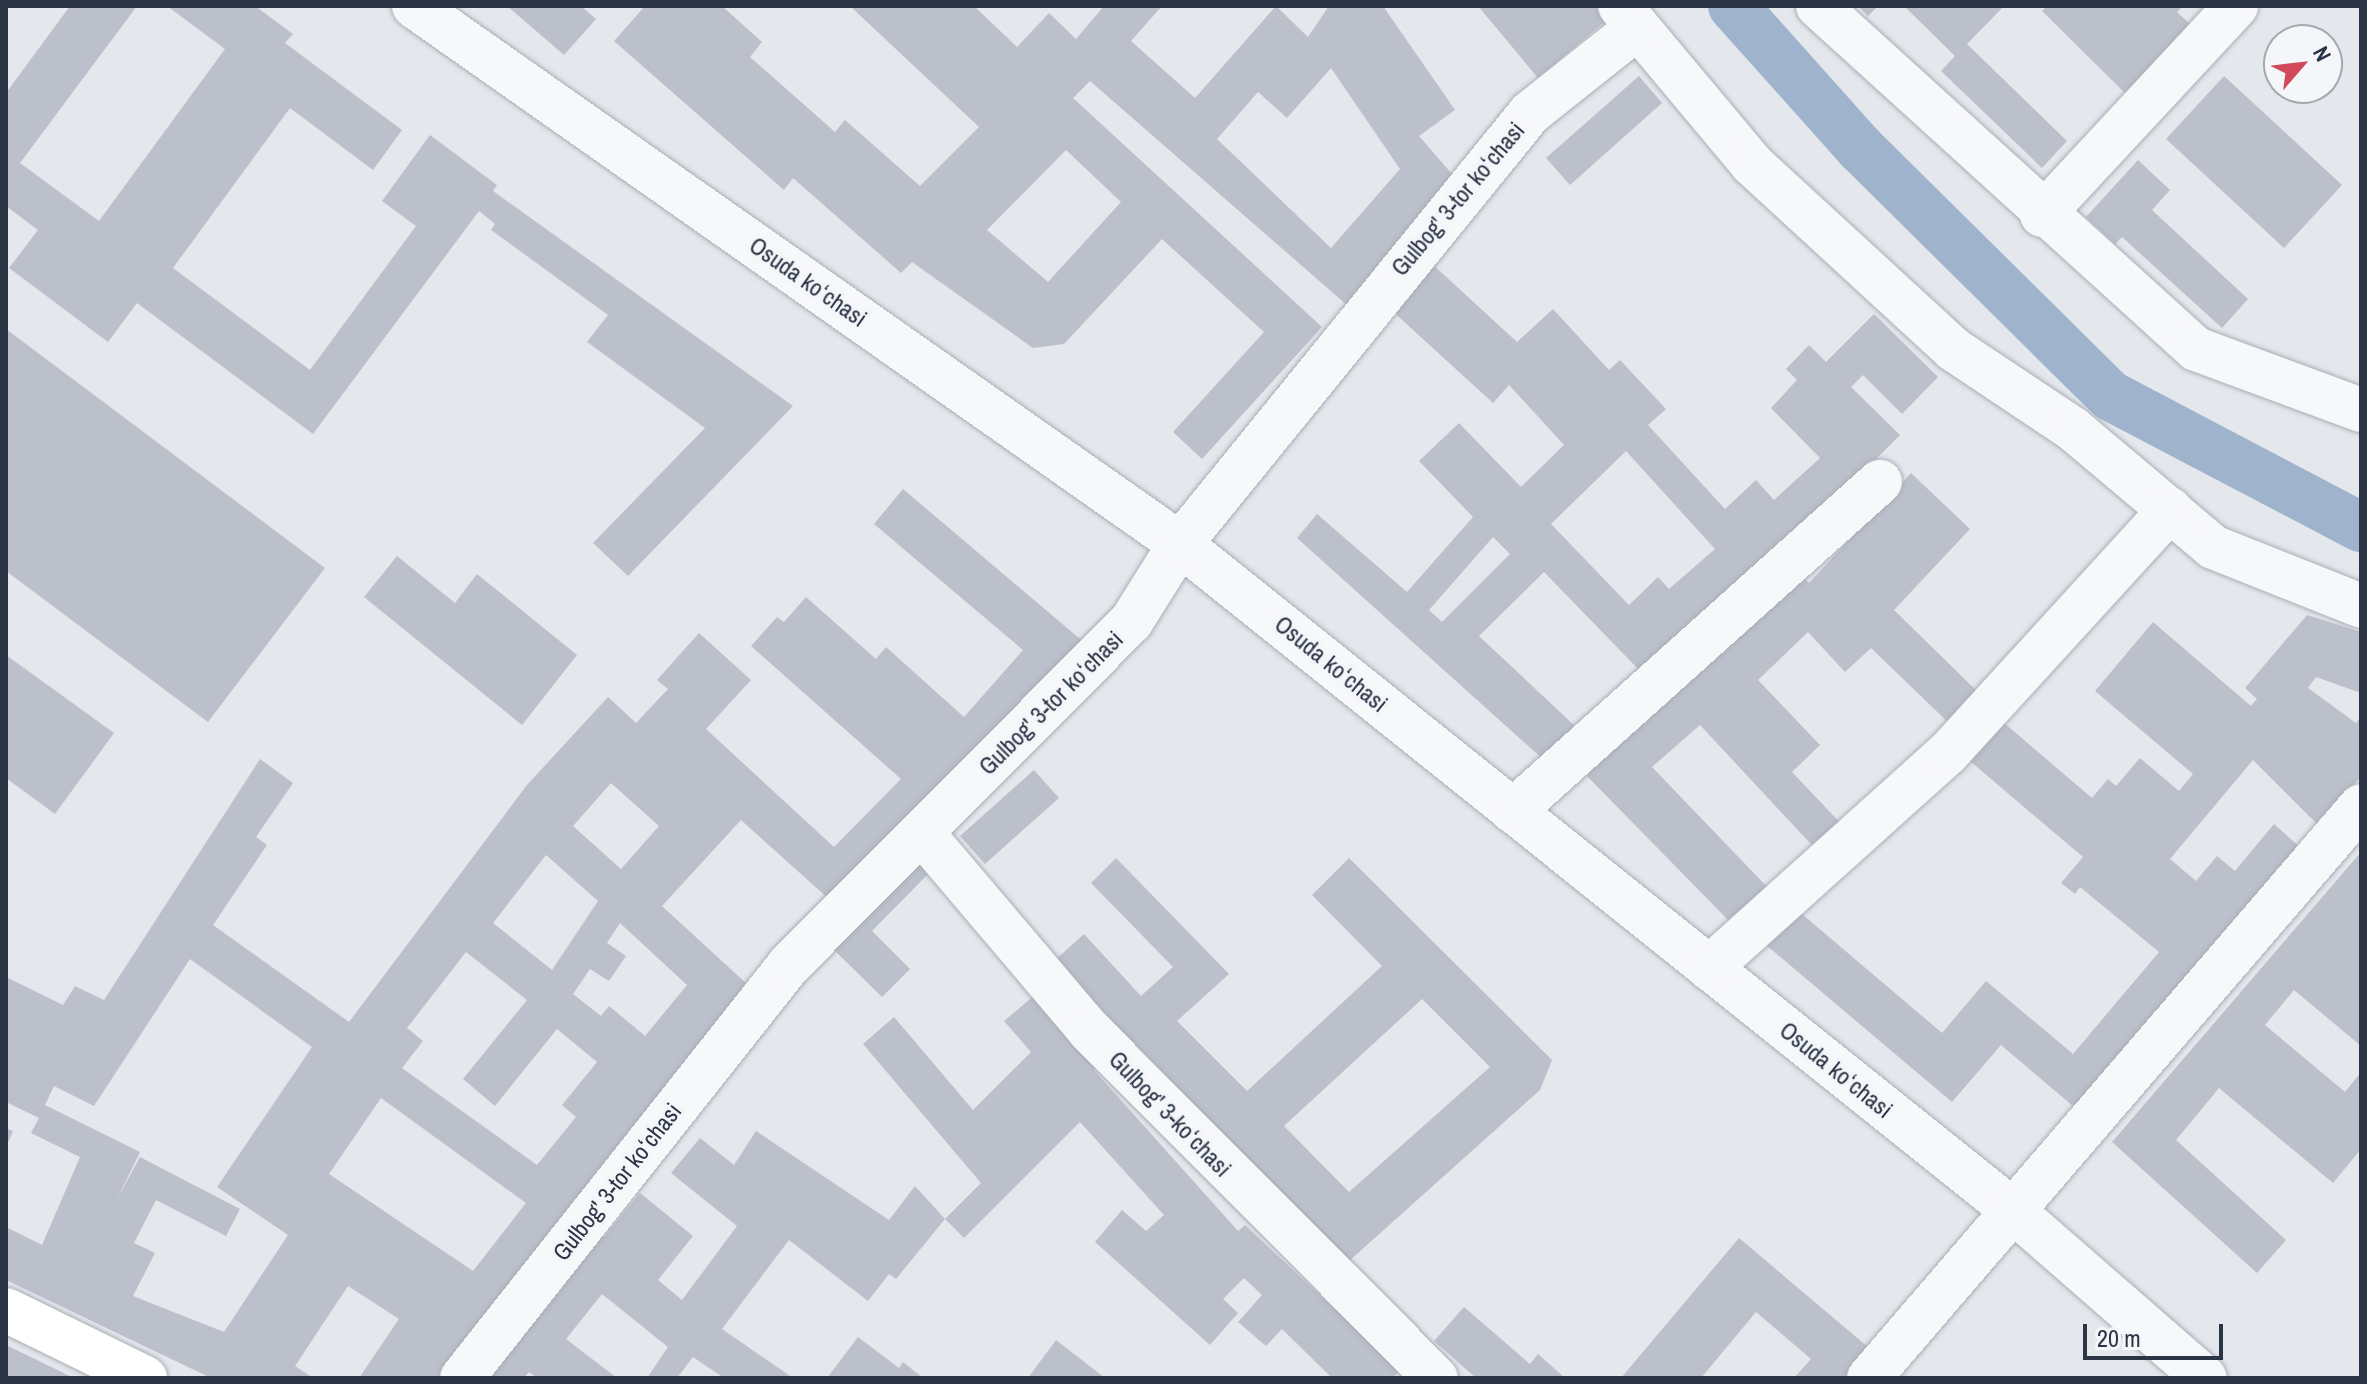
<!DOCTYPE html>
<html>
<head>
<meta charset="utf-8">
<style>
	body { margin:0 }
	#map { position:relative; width:2367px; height:1384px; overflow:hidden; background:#e4e7ec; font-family:"Archivo Narrow",sans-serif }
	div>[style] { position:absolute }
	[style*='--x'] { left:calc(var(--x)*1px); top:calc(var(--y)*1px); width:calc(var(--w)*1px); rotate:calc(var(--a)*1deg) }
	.canal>* { height:50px; margin:-25px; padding:0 25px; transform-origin:25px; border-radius:25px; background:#9fb4cc }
	.building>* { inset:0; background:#bbc0ca }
	.roads { filter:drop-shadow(0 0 2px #a9aeb7) drop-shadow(0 0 2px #a9aeb7) }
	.street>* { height:44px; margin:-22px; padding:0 22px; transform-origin:22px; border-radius:22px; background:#f7f8fa }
	.secondary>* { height:44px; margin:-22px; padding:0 22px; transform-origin:22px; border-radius:22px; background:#fff }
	span { translate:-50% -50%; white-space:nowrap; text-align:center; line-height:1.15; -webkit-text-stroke:8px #f4f6f9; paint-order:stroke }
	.street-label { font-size:24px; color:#2b3445 }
	.frame { position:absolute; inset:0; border:8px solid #2b3445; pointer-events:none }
	.north { position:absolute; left:2263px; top:24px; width:80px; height:80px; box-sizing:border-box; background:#f4f6f9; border:2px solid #a4a8b1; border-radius:50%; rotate:62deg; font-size:22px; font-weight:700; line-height:32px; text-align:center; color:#2b3445 }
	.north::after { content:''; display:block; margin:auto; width:28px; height:36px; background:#d1495b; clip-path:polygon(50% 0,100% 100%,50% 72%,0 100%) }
	.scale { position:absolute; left:2083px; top:1324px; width:140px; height:36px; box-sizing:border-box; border:4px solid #2b3445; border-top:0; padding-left:10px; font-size:24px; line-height:28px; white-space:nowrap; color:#2b3445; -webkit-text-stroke:6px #f4f6f9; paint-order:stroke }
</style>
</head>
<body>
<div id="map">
	<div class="canal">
		<i style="--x:1733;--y:6;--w:191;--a:48.2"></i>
		<i style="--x:1860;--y:148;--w:353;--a:44.7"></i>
		<i style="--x:2111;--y:396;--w:282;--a:27.7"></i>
	</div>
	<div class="building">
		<i style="clip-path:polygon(70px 6px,137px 6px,20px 163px,99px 221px,225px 49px,167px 6px,255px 6px,293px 34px,285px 43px,402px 130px,373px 170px,290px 108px,173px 268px,310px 370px,416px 226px,382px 201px,430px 135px,497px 185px,493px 191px,793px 406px,628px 576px,593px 543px,705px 428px,587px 342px,608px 315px,491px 230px,495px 224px,479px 211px,313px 434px,137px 303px,108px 342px,9px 268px,38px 230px,6px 206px,6px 93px)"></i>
		<i style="clip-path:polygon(507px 6px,581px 6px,596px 19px,564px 55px)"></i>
		<i style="clip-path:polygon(evenodd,645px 6px,722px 6px,762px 42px,750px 57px,835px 132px,845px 120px,920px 186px,979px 127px,850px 6px,974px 6px,1017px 47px,1049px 13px,1076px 39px,1104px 6px,1162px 6px,1131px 41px,1195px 98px,1276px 6px,1308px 37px,1329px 6px,1383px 6px,1455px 110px,1419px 136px,1458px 181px,1348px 306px,1090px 81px,1073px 98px,1322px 327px,1202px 459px,1173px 432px,1264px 332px,1162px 239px,1064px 344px,1033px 348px,912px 262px,901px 273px,793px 178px,784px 190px,614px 41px,645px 6px,1331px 68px,1400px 169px,1331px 248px,1217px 139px,1258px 92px,1287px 118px,1331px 68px,645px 6px,1066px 150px,1121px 202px,1048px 282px,987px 230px,1066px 150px)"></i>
		<i style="clip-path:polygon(1478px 6px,1600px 6px,1610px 17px,1538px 78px)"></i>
		<i style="clip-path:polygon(1858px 6px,1878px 6px,1868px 16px)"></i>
		<i style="clip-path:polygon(1904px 6px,2004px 6px,1967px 44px,2067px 141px,2042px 168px,1941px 71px,1955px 56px)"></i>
		<i style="clip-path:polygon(2047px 6px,2183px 6px,2177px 12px,2191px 25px,2125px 93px,2042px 11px)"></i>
		<i style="clip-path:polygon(1639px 76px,1662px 103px,1570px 185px,1546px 158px)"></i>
		<i style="clip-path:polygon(2224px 76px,2342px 185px,2284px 248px,2166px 139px)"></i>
		<i style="clip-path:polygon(2138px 160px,2170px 190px,2152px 210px,2248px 299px,2222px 328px,2122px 237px,2115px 244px,2086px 217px)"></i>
		<i style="clip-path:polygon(evenodd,1430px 262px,1517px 342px,1553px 309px,1609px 370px,1620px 360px,1666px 409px,1648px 425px,1725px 509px,1756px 480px,1774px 500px,1820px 458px,1771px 408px,1797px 380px,1786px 369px,1809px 345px,1826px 362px,1874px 314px,1938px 377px,1902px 414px,1863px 375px,1851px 387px,1900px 435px,1876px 459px,1884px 467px,1643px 674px,1544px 572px,1479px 636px,1577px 728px,1545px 761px,1297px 538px,1317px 514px,1407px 592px,1473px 517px,1419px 461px,1459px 423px,1521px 487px,1564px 445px,1509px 385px,1493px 403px,1389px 308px,1430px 262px,1626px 451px,1715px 549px,1669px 589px,1658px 577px,1629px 605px,1551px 524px,1626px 451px,1430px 262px,1493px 537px,1510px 554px,1442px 622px,1429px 610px,1493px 537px)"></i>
		<i style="clip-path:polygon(6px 329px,325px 568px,208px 722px,6px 571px)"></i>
		<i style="clip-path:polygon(1911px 473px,1970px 529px,1894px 610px,1983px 697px,1954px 728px,1871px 648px,1845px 672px,1808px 632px,1758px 680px,1820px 745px,1792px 772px,1848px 831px,1822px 856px,1700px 725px,1652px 767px,1773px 893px,1737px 929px,1580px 769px,1799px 572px,1809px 583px)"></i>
		<i style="clip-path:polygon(evenodd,903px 489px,1086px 644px,830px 900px,741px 820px,662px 906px,748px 985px,440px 1378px,359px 1378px,399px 1319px,348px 1286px,295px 1366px,313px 1378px,211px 1378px,6px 1280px,6px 1227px,42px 1245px,80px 1157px,31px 1133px,39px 1118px,6px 1102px,6px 977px,63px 1005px,75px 986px,104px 1000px,260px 759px,293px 783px,256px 837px,267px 845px,213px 925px,349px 1022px,527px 785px,608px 697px,636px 723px,668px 689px,657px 680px,699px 633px,751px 680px,706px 729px,834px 847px,901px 779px,751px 646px,777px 617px,784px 622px,806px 597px,876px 659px,886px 647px,964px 717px,1023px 650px,874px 524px,903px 489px,611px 783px,659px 826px,621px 869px,573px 826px,611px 783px,903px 489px,546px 855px,598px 901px,552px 970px,493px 923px,546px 855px,903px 489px,620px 923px,687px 985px,645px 1036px,609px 1006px,601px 1016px,573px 994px,590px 969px,609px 981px,626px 956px,607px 943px,620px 923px,903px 489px,466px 952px,527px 1000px,463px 1079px,495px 1106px,557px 1029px,597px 1062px,562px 1105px,576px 1117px,537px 1165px,402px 1068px,423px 1041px,407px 1028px,466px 952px,903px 489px,190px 959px,312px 1047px,217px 1187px,288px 1235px,224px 1332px,133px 1296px,155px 1253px,134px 1243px,156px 1200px,226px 1236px,240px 1209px,140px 1157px,117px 1199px,140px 1152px,45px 1105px,54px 1086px,94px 1106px,190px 959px,903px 489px,381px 1098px,526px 1203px,473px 1271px,329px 1174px,381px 1098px)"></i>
		<i style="clip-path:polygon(397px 556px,455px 603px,477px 574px,577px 655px,522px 725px,364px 597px)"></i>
		<i style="clip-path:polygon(2307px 615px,2361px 632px,2361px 693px,2316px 677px,2308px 688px,2356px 723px,2361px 716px,2361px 777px,2316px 823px,2253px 760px,2170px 859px,2196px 881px,2217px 856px,2235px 871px,2274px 824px,2302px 849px,2080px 1112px,2001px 1045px,1952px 1102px,1759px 939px,1789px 903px,1942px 1033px,1986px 981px,2073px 1054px,2159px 952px,2080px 887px,2075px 894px,2061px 883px,2083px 857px,1964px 756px,1997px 717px,2092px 798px,2108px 779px,2116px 786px,2140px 758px,2179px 791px,2193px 774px,2095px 691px,2153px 622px,2251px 706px,2257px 699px,2245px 688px)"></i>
		<i style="clip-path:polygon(6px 655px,114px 733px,55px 814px,6px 778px)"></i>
		<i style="clip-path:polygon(1034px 770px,1059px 798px,985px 864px,960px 836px)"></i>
		<i style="clip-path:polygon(2361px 852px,2361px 1046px,2294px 990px,2265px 1025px,2345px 1092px,2361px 1072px,2361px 1149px,2333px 1183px,2219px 1088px,2176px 1140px,2286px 1240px,2257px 1273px,2112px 1142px)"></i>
		<i style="clip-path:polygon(919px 853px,934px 868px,872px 931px,910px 969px,882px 997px,828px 944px)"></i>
		<i style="clip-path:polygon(evenodd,1116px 858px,1229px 974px,1177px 1021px,1247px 1091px,1382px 966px,1312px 895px,1349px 858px,1552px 1060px,1540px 1090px,1348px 1262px,1054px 961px,1084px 934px,1141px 996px,1173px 967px,1091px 883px,1116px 858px,1422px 999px,1490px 1067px,1349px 1192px,1284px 1126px,1422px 999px)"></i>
		<i style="clip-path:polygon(1042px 989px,1103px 1061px,1094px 1070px,1238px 1231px,1245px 1225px,1400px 1370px,1393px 1378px,1332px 1378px,1282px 1329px,1266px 1346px,1238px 1322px,1262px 1295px,1244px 1278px,1223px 1299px,1238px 1313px,1210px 1345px,1095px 1242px,1122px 1210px,1146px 1231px,1164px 1215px,1080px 1122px,964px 1238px,945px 1219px,896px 1279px,889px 1274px,868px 1301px,789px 1240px,722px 1329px,793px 1378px,724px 1378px,693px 1357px,677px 1378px,647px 1378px,668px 1347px,602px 1294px,566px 1339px,617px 1378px,537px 1378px,529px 1372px,524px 1378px,474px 1378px,594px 1228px,604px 1237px,640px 1193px,693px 1236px,658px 1280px,682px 1300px,737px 1226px,671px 1173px,700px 1138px,734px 1165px,756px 1131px,889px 1220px,915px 1186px,945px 1219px,981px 1183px,863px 1044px,894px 1017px,973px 1110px,1031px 1052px,1004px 1021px)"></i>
		<i style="clip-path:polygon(6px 1128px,13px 1131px,6px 1147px)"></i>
		<i style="clip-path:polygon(1739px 1238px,1875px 1353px,1854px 1378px,1794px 1378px,1811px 1359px,1756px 1312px,1701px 1378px,1621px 1378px)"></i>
		<i style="clip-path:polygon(1464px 1307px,1530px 1364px,1538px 1354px,1565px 1378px,1476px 1378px,1434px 1341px)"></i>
		<i style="clip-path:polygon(858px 1337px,899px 1368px,903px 1362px,923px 1378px,827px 1378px)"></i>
		<i style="clip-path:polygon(1056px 1340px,1105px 1378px,1028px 1378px)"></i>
		<i style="clip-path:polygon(6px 1345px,74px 1378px,6px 1378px)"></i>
	</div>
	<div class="roads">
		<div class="street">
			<i style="--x:414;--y:6;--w:936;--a:35.08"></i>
			<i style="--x:1180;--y:544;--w:1064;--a:38.67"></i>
			<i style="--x:2011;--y:1209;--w:257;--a:41.1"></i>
			<i style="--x:1620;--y:6;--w:206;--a:50.1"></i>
			<i style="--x:1752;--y:164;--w:273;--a:42.6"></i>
			<i style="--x:1953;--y:349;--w:144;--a:33.7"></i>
			<i style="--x:2073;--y:429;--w:183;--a:40.1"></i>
			<i style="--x:2213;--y:547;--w:159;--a:21.7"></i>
			<i style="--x:1818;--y:6;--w:510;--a:42.22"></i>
			<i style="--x:2196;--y:349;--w:176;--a:20.3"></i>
			<i style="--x:2042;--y:215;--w:285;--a:-47.1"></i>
			<i style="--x:1513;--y:811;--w:493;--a:-41.9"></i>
			<i style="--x:922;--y:833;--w:260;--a:49.7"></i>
			<i style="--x:1090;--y:1031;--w:490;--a:45.1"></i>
			<i style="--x:1709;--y:968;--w:320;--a:-42"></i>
			<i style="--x:1947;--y:754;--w:331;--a:-47.6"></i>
			<i style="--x:462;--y:1378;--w:527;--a:-51.63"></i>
			<i style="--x:789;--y:965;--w:484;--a:-45.1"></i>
			<i style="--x:1131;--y:622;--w:92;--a:-57.9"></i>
			<i style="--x:1180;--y:544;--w:555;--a:-50.92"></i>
			<i style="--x:1530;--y:113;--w:137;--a:-38.5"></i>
			<i style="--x:1869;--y:1378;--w:754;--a:-49.3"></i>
		</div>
		<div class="secondary">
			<i style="--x:6;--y:1310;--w:155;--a:26.1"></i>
		</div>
	</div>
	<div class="street-label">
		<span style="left:1458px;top:199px;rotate:-50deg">Gulbog' 3-tor koʻchasi</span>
		<span style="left:808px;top:282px;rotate:35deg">Osuda koʻchasi</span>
		<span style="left:1331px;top:664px;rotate:39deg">Osuda koʻchasi</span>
		<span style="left:1051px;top:703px;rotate:-45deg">Gulbog' 3-tor koʻchasi</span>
		<span style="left:1836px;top:1070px;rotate:39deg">Osuda koʻchasi</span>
		<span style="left:1170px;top:1114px;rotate:46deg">Gulbog' 3-koʻchasi</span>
		<span style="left:617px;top:1182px;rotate:-52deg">Gulbog' 3-tor koʻchasi</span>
	</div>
	<div class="frame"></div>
	<div class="north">N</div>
	<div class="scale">20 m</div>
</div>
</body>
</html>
